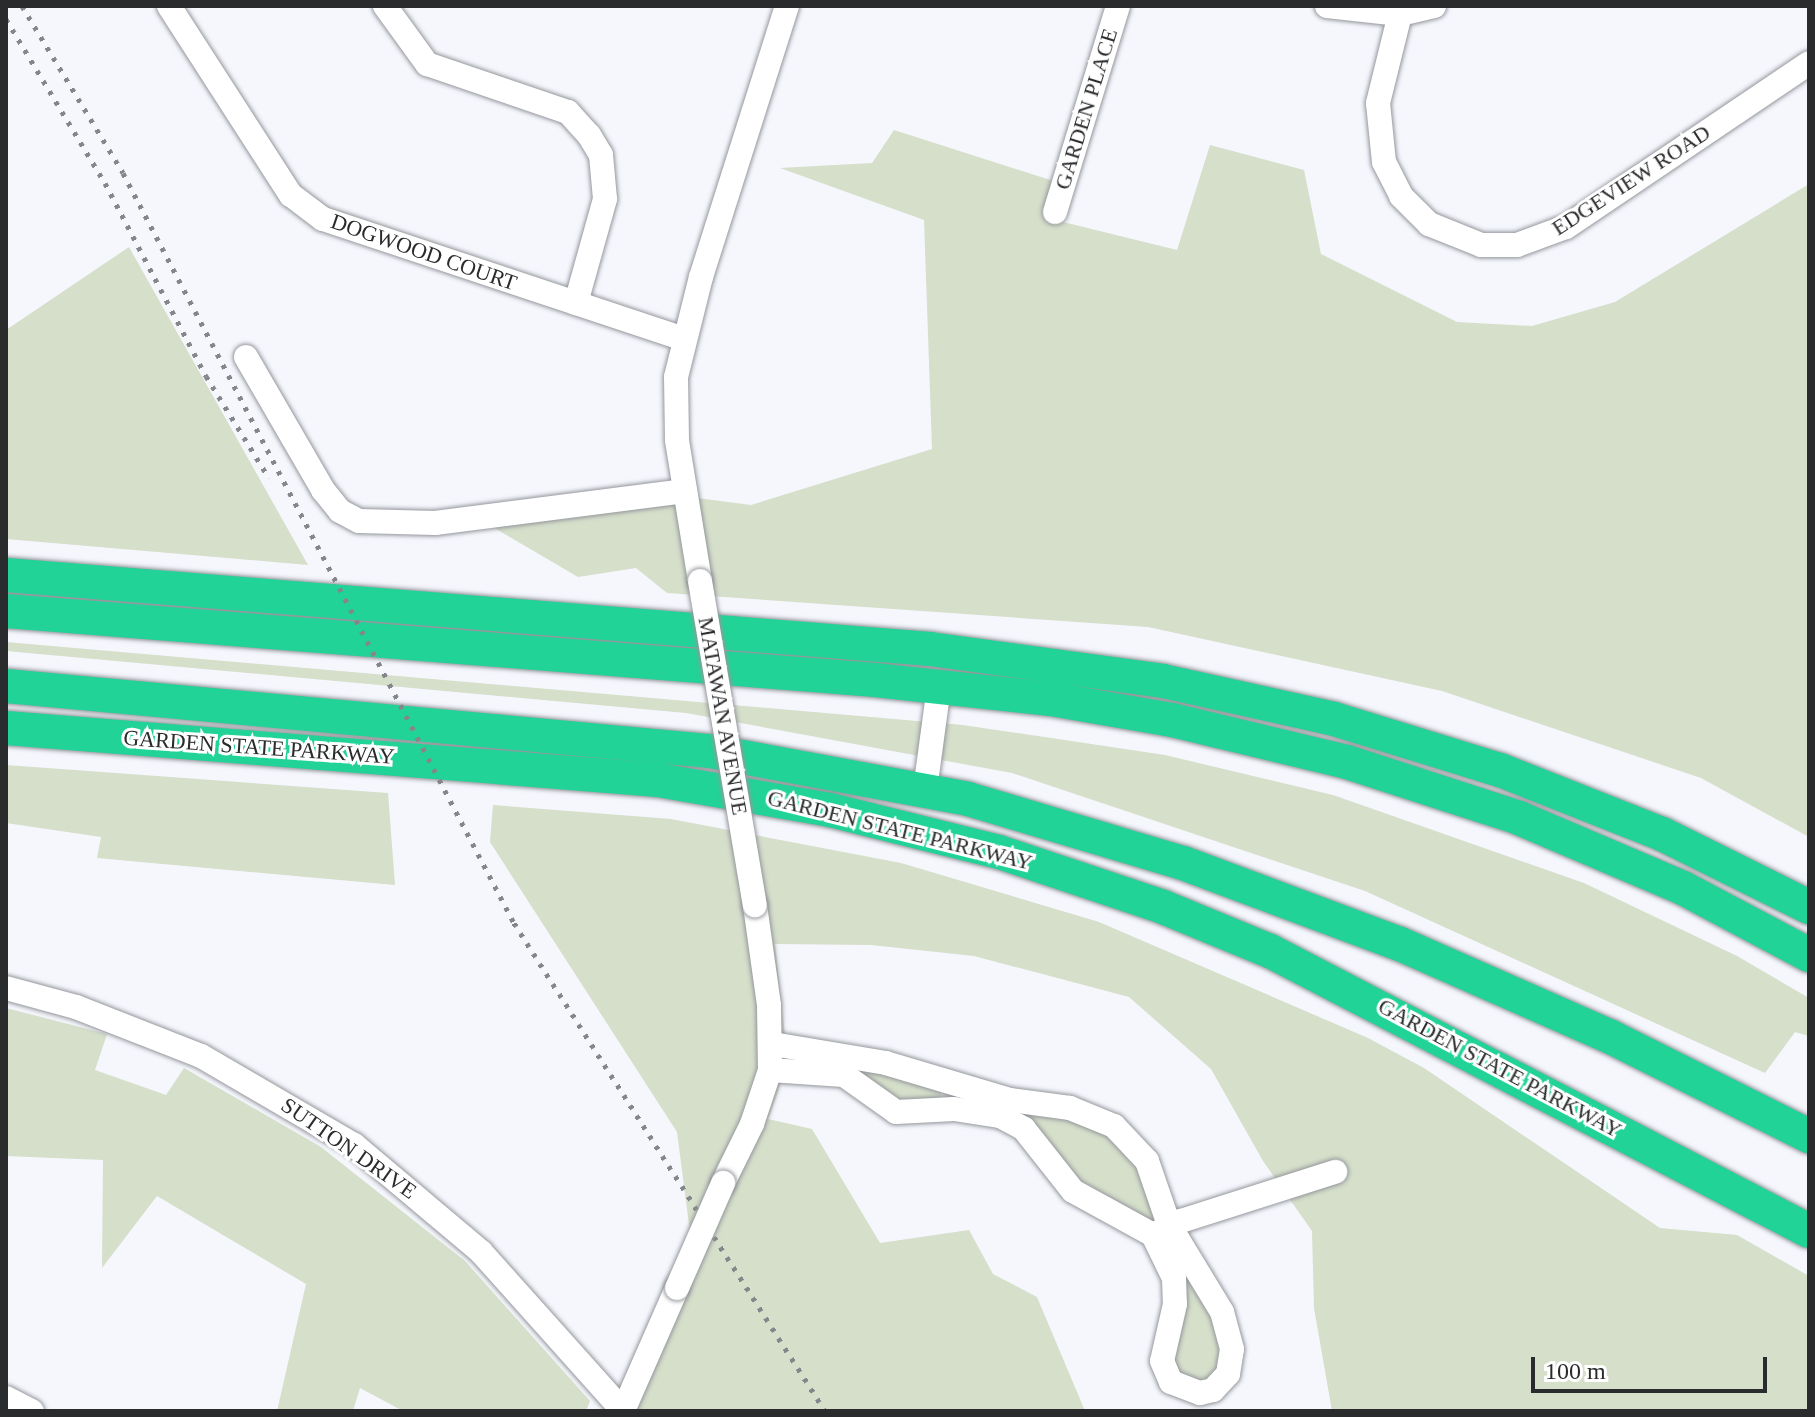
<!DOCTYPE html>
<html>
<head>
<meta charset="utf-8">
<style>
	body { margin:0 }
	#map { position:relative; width:1815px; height:1417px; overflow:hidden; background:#f5f7fd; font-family:"Times New Roman",serif }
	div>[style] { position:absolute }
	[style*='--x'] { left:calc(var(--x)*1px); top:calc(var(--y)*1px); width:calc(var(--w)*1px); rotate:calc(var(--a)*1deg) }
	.green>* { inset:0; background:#d5dfca }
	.roads { filter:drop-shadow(0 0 2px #95979c) drop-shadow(0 0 2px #95979c) }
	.minor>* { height:24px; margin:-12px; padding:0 12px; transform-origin:12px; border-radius:12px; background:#fff }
	.highway>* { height:34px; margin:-17px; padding:0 17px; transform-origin:17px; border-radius:17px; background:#21d397 }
	.rail>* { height:5px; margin-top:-2.5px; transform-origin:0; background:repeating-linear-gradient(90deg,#848689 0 4px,transparent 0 12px) }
	.bridges { filter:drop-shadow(0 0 2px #95979c) drop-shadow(0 0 2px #95979c) }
	.minor-bridge>* { height:24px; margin:-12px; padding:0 12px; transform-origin:12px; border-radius:12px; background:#fff }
	span { translate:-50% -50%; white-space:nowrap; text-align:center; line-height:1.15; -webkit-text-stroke:6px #fff; paint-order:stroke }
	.street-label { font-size:22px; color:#2a2b2d }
	.frame { position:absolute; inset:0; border:8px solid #2a2b2d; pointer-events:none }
	.scale { position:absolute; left:1531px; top:1357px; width:236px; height:36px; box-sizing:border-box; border:4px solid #2a2b2d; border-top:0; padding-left:10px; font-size:24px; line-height:28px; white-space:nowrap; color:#2a2b2d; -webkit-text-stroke:6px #fff; paint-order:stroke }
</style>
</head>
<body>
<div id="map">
	<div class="green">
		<i style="clip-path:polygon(894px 130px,1066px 185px,1059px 221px,1177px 250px,1210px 145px,1304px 170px,1321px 254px,1457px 322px,1532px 326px,1615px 302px,1809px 184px,1809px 837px,1701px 778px,1442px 691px,1148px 627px,667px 593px,636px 568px,578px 577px,491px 526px,682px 496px,751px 505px,932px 449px,924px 220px,780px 168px,872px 163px)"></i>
		<i style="clip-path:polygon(129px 247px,308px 565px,6px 539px,6px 330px)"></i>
		<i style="clip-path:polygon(6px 642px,963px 725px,1165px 755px,1333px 795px,1584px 883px,1737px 956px,1809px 998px,1809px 1036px,1795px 1032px,1765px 1073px,1365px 891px,1012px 773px,686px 713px,6px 651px)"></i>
		<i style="clip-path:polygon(6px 765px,388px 793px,395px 885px,97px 858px,101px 837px,6px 823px)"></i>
		<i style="clip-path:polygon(493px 805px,671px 819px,901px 863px,1099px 922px,1368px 1038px,1424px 1068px,1660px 1228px,1737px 1235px,1809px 1276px,1809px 1411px,1332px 1411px,1314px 1308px,1312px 1231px,1263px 1161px,1211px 1069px,1129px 997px,974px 956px,871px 945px,775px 944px,785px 1035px,779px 1089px,768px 1119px,812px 1129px,880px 1243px,969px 1230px,993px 1274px,1037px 1297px,1085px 1411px,631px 1411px,691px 1240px,677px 1132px,490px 842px)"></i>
		<i style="clip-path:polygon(6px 1008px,107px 1034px,95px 1070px,166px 1095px,184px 1068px,321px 1147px,465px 1261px,590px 1401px,586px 1411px,403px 1411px,360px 1388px,353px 1411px,277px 1411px,306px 1284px,157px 1196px,102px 1268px,103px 1160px,6px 1156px)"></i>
		<i style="clip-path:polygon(861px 1067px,941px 1090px,941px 1103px,910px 1109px,858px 1074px)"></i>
		<i style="clip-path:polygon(965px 1097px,1084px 1118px,1132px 1152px,1157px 1219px,1150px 1222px,1098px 1200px)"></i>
		<i style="clip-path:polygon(1170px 1251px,1213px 1316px,1225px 1356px,1210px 1385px,1173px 1377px)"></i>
	</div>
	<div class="roads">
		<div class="minor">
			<i style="--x:169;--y:6;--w:225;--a:57.2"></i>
			<i style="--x:291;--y:195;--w:40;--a:37"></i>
			<i style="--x:323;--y:219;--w:380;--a:18.4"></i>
			<i style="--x:385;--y:6;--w:72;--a:54.1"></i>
			<i style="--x:427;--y:64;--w:149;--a:18.8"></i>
			<i style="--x:568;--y:112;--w:31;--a:48"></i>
			<i style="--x:589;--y:135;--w:23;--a:59"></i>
			<i style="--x:601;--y:155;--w:44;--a:84.8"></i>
			<i style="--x:605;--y:199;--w:108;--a:105.6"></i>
			<i style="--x:1327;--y:6;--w:73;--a:6.3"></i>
			<i style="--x:1400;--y:14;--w:35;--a:-13"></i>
			<i style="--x:1400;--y:14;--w:92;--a:103.9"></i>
			<i style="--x:1378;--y:103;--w:59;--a:84.2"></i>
			<i style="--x:1384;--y:162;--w:38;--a:63"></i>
			<i style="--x:1401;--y:196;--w:40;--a:45"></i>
			<i style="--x:1429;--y:224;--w:56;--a:22"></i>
			<i style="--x:1481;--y:245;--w:36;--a:0"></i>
			<i style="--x:1517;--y:245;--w:52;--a:-20.2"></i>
			<i style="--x:1566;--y:227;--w:293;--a:-34"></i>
			<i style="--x:1055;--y:212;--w:215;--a:-73"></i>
			<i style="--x:246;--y:357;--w:154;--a:59.9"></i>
			<i style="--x:323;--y:490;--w:27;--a:51"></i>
			<i style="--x:340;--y:511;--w:21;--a:28"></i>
			<i style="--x:359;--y:521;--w:76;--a:1.5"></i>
			<i style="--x:435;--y:523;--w:252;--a:-7.3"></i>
			<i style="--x:700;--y:581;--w:143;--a:-99.3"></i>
			<i style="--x:677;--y:440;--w:63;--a:-90.9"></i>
			<i style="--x:676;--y:377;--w:103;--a:-76"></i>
			<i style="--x:701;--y:277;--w:284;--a:-72.4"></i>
			<i style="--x:925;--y:790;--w:105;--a:-82.3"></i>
			<i style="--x:6;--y:988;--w:73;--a:15.2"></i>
			<i style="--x:76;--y:1007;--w:134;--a:21.4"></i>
			<i style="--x:201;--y:1056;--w:177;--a:30.2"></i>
			<i style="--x:354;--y:1145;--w:166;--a:40.1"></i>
			<i style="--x:481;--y:1252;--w:213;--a:48.2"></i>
			<i style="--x:770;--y:1070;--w:74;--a:3.9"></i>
			<i style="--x:844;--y:1075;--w:64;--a:35.4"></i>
			<i style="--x:896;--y:1112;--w:58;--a:-3"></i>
			<i style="--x:954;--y:1109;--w:47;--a:8.7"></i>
			<i style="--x:1000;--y:1116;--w:27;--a:28"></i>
			<i style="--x:1024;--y:1129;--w:79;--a:51.7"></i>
			<i style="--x:1073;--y:1191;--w:91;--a:28.8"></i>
			<i style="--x:1153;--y:1235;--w:48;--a:64"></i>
			<i style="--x:1174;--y:1278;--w:26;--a:88"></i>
			<i style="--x:1175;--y:1304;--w:58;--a:102.8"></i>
			<i style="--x:1162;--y:1361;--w:23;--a:67"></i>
			<i style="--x:1171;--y:1382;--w:31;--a:21"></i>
			<i style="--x:1200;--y:1393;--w:13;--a:-13"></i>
			<i style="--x:1213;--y:1390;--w:22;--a:-47"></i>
			<i style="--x:1228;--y:1374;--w:25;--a:-81"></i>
			<i style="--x:1232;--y:1349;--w:38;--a:-105"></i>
			<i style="--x:1222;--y:1312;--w:102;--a:-121.3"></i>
			<i style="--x:1169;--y:1225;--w:68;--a:-109"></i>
			<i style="--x:1147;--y:1161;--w:48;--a:-133.3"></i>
			<i style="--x:1114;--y:1126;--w:48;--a:-157.8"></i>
			<i style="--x:1070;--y:1108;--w:61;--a:-172.4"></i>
			<i style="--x:1010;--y:1100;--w:129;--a:-163.4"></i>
			<i style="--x:886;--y:1063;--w:115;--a:-170.5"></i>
			<i style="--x:723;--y:1183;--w:66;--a:-63.8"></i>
			<i style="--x:752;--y:1124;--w:57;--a:-71.6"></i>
			<i style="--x:770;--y:1070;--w:65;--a:-90.9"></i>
			<i style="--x:769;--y:1005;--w:101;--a:-98"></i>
			<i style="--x:1155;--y:1234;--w:29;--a:-27"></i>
			<i style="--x:1181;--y:1221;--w:162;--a:-17.7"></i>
			<i style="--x:6;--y:1398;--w:29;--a:27"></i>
			<i style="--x:623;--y:1411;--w:134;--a:-66.3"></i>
		</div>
		<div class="highway">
			<i style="--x:6;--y:575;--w:927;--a:4.58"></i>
			<i style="--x:930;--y:649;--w:235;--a:7.8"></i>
			<i style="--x:1163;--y:681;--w:175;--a:12.5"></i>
			<i style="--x:1334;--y:719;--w:174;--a:17.1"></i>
			<i style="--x:1500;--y:770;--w:174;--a:21.6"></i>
			<i style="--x:1662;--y:834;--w:164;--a:26.4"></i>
			<i style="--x:6;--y:611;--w:872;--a:4.54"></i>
			<i style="--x:875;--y:680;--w:177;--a:6.2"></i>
			<i style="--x:1051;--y:699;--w:123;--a:9.8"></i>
			<i style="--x:1172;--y:720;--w:180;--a:13.5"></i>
			<i style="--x:1347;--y:762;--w:181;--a:18"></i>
			<i style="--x:1519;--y:818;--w:178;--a:23.1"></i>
			<i style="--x:1683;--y:888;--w:143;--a:28"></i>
			<i style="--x:6;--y:686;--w:707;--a:5.28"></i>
			<i style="--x:710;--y:751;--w:262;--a:10.5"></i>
			<i style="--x:968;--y:799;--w:224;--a:16.6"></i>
			<i style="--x:1183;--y:863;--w:232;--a:20.5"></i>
			<i style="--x:1400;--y:944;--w:228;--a:23.8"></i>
			<i style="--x:1609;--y:1036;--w:224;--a:26.6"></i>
			<i style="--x:6;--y:728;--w:654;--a:4.56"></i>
			<i style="--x:658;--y:780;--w:175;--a:9.9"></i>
			<i style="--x:830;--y:810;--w:174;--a:14"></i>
			<i style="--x:999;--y:852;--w:173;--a:18.5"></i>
			<i style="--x:1163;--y:907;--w:116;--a:22.4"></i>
			<i style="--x:1270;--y:951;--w:607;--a:27.45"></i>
		</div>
	</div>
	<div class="rail">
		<i style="--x:22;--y:6;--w:195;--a:58.8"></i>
		<i style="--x:123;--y:173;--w:846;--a:62.47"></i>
		<i style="--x:514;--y:923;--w:579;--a:57.49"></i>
		<i style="--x:6;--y:19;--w:192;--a:58.9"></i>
		<i style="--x:105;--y:183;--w:218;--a:62.4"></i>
		<i style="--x:206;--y:376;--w:120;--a:58.3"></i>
	</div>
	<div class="bridges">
		<div class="minor-bridge">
			<i style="--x:700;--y:581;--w:329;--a:80.4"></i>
			<i style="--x:677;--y:1288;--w:115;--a:-66.3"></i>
		</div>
	</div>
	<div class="street-label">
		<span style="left:1086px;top:109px;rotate:-73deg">GARDEN PLACE</span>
		<span style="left:1631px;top:180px;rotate:-33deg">EDGEVIEW ROAD</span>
		<span style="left:424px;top:252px;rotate:19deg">DOGWOOD COURT</span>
		<span style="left:723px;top:716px;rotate:80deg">MATAWAN AVENUE</span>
		<span style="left:259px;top:747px;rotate:4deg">GARDEN STATE PARKWAY</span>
		<span style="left:900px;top:830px;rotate:14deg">GARDEN STATE PARKWAY</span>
		<span style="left:1500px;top:1068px;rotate:28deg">GARDEN STATE PARKWAY</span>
		<span style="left:349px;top:1148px;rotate:35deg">SUTTON DRIVE</span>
	</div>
	<div class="frame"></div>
	<div class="scale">100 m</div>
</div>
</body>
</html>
